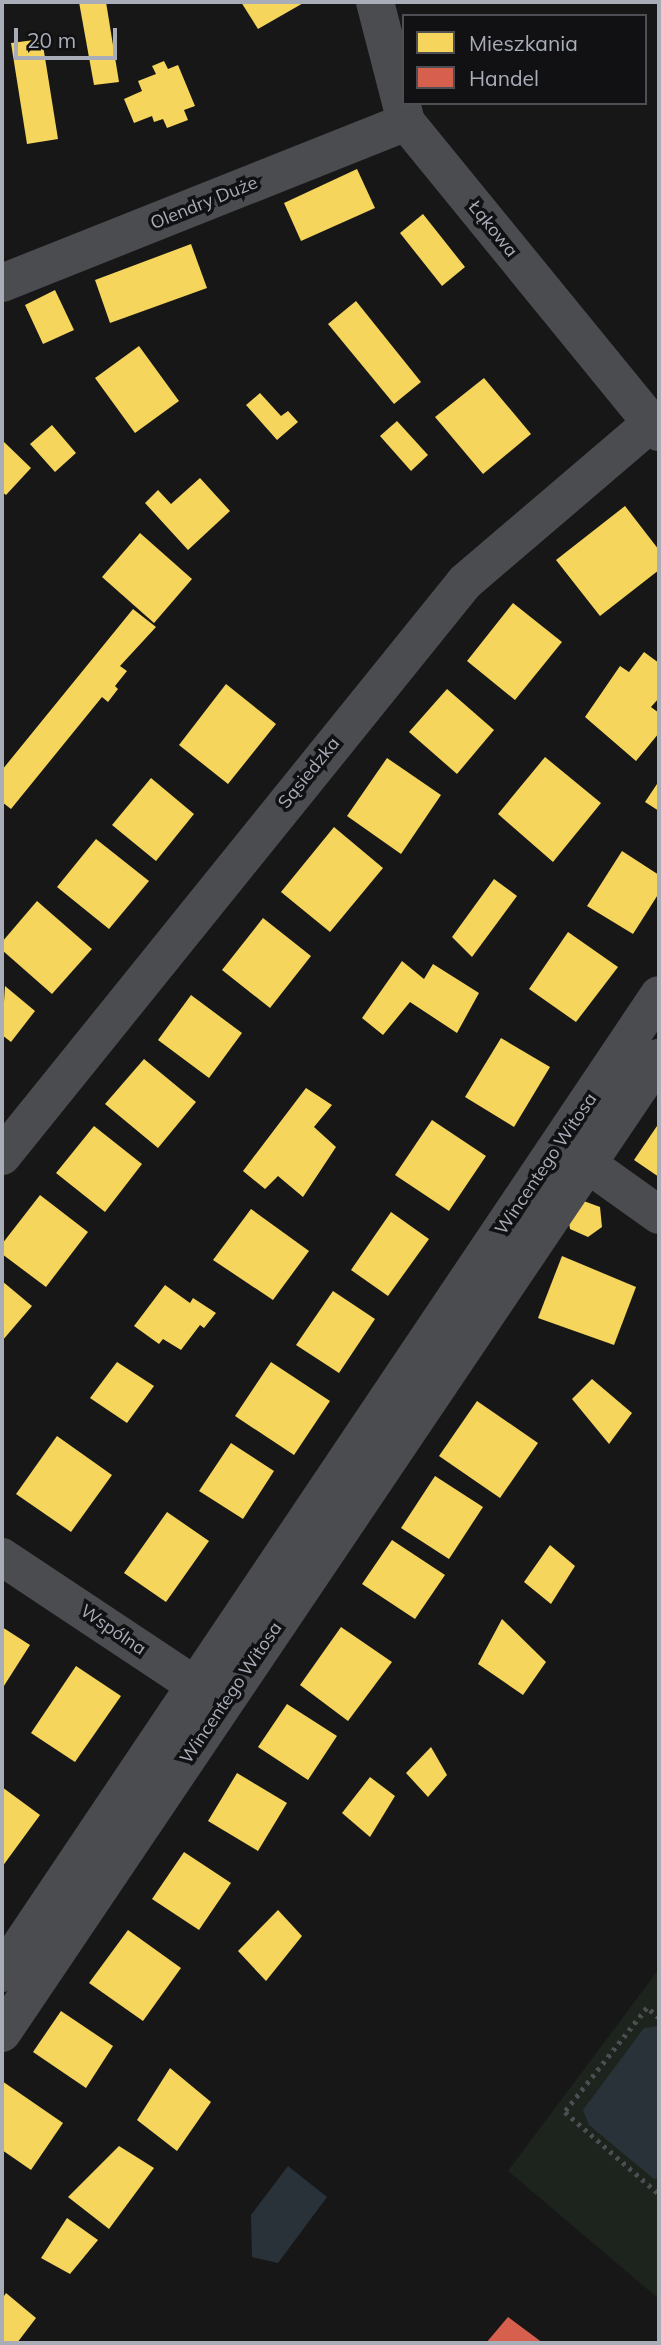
<!DOCTYPE html>
<html>
<head>
<meta charset="utf-8">
<style>
	body { margin:0 }
	#map { position:relative; width:661px; height:2345px; overflow:hidden; background:#171717; font-family:Mulish,sans-serif }
	div>[style] { position:absolute }
	[style*='--x'] { left:calc(var(--x)*1px); top:calc(var(--y)*1px); width:calc(var(--w)*1px); rotate:calc(var(--a)*1deg) }
	.green>* { inset:0; background:#1d241e }
	.water>* { inset:0; background:#2a3239 }
	.homes>* { inset:0; background:#f6d55c }
	.shops>* { inset:0; background:#d6604d }
	.path>* { height:4.5px; margin-top:-2.25px; transform-origin:0; background:repeating-linear-gradient(90deg,#4d4e52 0 3.5px,transparent 0 8.5px) }
	.minor>* { height:38px; margin:-19px; padding:0 19px; transform-origin:19px; border-radius:19px; background:#4b4c50 }
	span { translate:-50% -50%; white-space:nowrap; text-align:center; line-height:1.15; -webkit-text-stroke:7px #111113; paint-order:stroke }
	.street-label { font-size:18px; color:#a8adb8 }
	.frame { position:absolute; inset:0; border:4px solid #a8adb8; pointer-events:none }
	.legend { position:absolute; left:402px; top:14px; width:245px; height:91px; box-sizing:border-box; background:#111113; border:2px solid #4d4f55; margin:0; padding:9px 12px; list-style:none; font-size:21px; color:#a8adb8 }
	.legend li { display:flex; align-items:center; gap:14px; height:35px }
	.legend b { width:35px; border:2px solid #4d4f55 }
	.scale { position:absolute; left:14px; top:28px; width:103px; height:32px; box-sizing:border-box; border:4px solid #a8adb8; border-top:0; padding-left:9px; font-size:21px; line-height:24px; white-space:nowrap; color:#a8adb8; -webkit-text-stroke:5px #111113; paint-order:stroke }
</style>
</head>
<body>
<div id="map">
	<div class="green">
		<i style="clip-path:polygon(659px 1969px,659px 2299px,508px 2171px)"></i>
	</div>
	<div class="water">
		<i style="clip-path:polygon(659px 2026px,659px 2178px,654px 2179px,589px 2125px,583px 2110px,644px 2028px)"></i>
		<i style="clip-path:polygon(288px 2166px,327px 2197px,278px 2263px,252px 2257px,251px 2215px)"></i>
	</div>
	<div class="homes">
		<i style="clip-path:polygon(79px 2px,106px 2px,119px 82px,94px 85px)"></i>
		<i style="clip-path:polygon(241px 2px,305px 2px,258px 29px)"></i>
		<i style="clip-path:polygon(42px 39px,58px 139px,27px 144px,11px 43px)"></i>
		<i style="clip-path:polygon(164px 61px,168px 69px,178px 65px,195px 106px,184px 110px,188px 120px,167px 128px,163px 119px,154px 122px,152px 116px,134px 123px,124px 99px,142px 91px,138px 81px,156px 74px,152px 66px)"></i>
		<i style="clip-path:polygon(357px 169px,375px 208px,301px 241px,284px 203px)"></i>
		<i style="clip-path:polygon(423px 214px,465px 267px,442px 286px,400px 233px)"></i>
		<i style="clip-path:polygon(191px 244px,207px 288px,110px 323px,95px 280px)"></i>
		<i style="clip-path:polygon(55px 290px,74px 330px,43px 344px,25px 305px)"></i>
		<i style="clip-path:polygon(356px 301px,421px 382px,394px 404px,328px 324px)"></i>
		<i style="clip-path:polygon(139px 346px,179px 401px,135px 433px,95px 378px)"></i>
		<i style="clip-path:polygon(484px 378px,531px 434px,483px 474px,435px 417px)"></i>
		<i style="clip-path:polygon(260px 393px,281px 416px,288px 411px,298px 422px,277px 440px,246px 405px)"></i>
		<i style="clip-path:polygon(397px 421px,428px 455px,411px 471px,380px 436px)"></i>
		<i style="clip-path:polygon(52px 425px,76px 453px,55px 472px,30px 444px)"></i>
		<i style="clip-path:polygon(2px 440px,31px 468px,6px 495px,2px 492px)"></i>
		<i style="clip-path:polygon(200px 478px,230px 511px,188px 550px,145px 503px,158px 490px,171px 504px)"></i>
		<i style="clip-path:polygon(625px 506px,659px 550px,659px 570px,600px 616px,556px 560px)"></i>
		<i style="clip-path:polygon(140px 533px,192px 579px,154px 623px,102px 577px)"></i>
		<i style="clip-path:polygon(513px 603px,562px 642px,515px 700px,467px 661px)"></i>
		<i style="clip-path:polygon(133px 609px,156px 627px,120px 666px,127px 671px,115px 686px,118px 689px,108px 702px,102px 697px,11px 809px,2px 802px,2px 770px)"></i>
		<i style="clip-path:polygon(644px 652px,659px 663px,659px 698px,651px 707px,659px 713px,659px 733px,636px 761px,585px 717px,620px 666px,629px 672px)"></i>
		<i style="clip-path:polygon(226px 684px,276px 724px,228px 784px,179px 745px)"></i>
		<i style="clip-path:polygon(447px 689px,494px 730px,457px 774px,409px 732px)"></i>
		<i style="clip-path:polygon(545px 757px,601px 803px,553px 862px,498px 814px)"></i>
		<i style="clip-path:polygon(387px 758px,441px 795px,401px 854px,347px 816px)"></i>
		<i style="clip-path:polygon(151px 778px,194px 814px,156px 861px,112px 825px)"></i>
		<i style="clip-path:polygon(659px 781px,659px 811px,645px 802px)"></i>
		<i style="clip-path:polygon(334px 827px,383px 868px,330px 932px,281px 892px)"></i>
		<i style="clip-path:polygon(96px 839px,149px 881px,109px 929px,57px 887px)"></i>
		<i style="clip-path:polygon(622px 851px,659px 875px,659px 893px,633px 934px,587px 906px)"></i>
		<i style="clip-path:polygon(494px 879px,517px 896px,472px 957px,452px 937px)"></i>
		<i style="clip-path:polygon(37px 901px,92px 949px,52px 994px,2px 950px,2px 942px)"></i>
		<i style="clip-path:polygon(263px 918px,311px 956px,270px 1008px,222px 970px)"></i>
		<i style="clip-path:polygon(568px 932px,618px 967px,576px 1022px,529px 989px)"></i>
		<i style="clip-path:polygon(402px 961px,424px 979px,433px 964px,479px 993px,457px 1033px,410px 1002px,383px 1035px,362px 1018px)"></i>
		<i style="clip-path:polygon(5px 986px,35px 1011px,11px 1042px,2px 1035px)"></i>
		<i style="clip-path:polygon(191px 995px,242px 1033px,209px 1078px,158px 1040px)"></i>
		<i style="clip-path:polygon(501px 1038px,550px 1067px,514px 1127px,465px 1097px)"></i>
		<i style="clip-path:polygon(144px 1059px,196px 1102px,158px 1148px,105px 1104px)"></i>
		<i style="clip-path:polygon(306px 1088px,332px 1105px,314px 1127px,336px 1147px,303px 1197px,278px 1176px,265px 1189px,243px 1171px)"></i>
		<i style="clip-path:polygon(432px 1120px,486px 1156px,449px 1211px,395px 1175px)"></i>
		<i style="clip-path:polygon(659px 1123px,659px 1177px,634px 1160px)"></i>
		<i style="clip-path:polygon(94px 1126px,142px 1164px,105px 1212px,56px 1173px)"></i>
		<i style="clip-path:polygon(40px 1195px,88px 1232px,46px 1287px,2px 1254px,2px 1244px)"></i>
		<i style="clip-path:polygon(581px 1200px,600px 1207px,602px 1227px,588px 1237px,570px 1229px,567px 1210px)"></i>
		<i style="clip-path:polygon(251px 1209px,309px 1251px,273px 1300px,213px 1260px)"></i>
		<i style="clip-path:polygon(391px 1212px,429px 1239px,388px 1296px,351px 1270px)"></i>
		<i style="clip-path:polygon(562px 1256px,636px 1287px,614px 1345px,538px 1318px)"></i>
		<i style="clip-path:polygon(2px 1281px,32px 1306px,2px 1341px)"></i>
		<i style="clip-path:polygon(165px 1285px,190px 1303px,193px 1298px,216px 1313px,204px 1328px,200px 1325px,181px 1350px,163px 1339px,159px 1344px,134px 1326px)"></i>
		<i style="clip-path:polygon(333px 1291px,375px 1319px,339px 1373px,296px 1345px)"></i>
		<i style="clip-path:polygon(117px 1362px,154px 1386px,127px 1423px,90px 1398px)"></i>
		<i style="clip-path:polygon(271px 1362px,330px 1401px,294px 1455px,235px 1416px)"></i>
		<i style="clip-path:polygon(592px 1379px,632px 1413px,609px 1444px,572px 1399px)"></i>
		<i style="clip-path:polygon(477px 1401px,538px 1443px,500px 1498px,439px 1456px)"></i>
		<i style="clip-path:polygon(57px 1436px,112px 1475px,71px 1532px,16px 1494px)"></i>
		<i style="clip-path:polygon(231px 1443px,274px 1471px,243px 1519px,199px 1491px)"></i>
		<i style="clip-path:polygon(435px 1476px,483px 1507px,449px 1559px,401px 1528px)"></i>
		<i style="clip-path:polygon(167px 1512px,209px 1541px,166px 1602px,124px 1573px)"></i>
		<i style="clip-path:polygon(392px 1540px,445px 1575px,415px 1619px,362px 1584px)"></i>
		<i style="clip-path:polygon(550px 1545px,575px 1566px,551px 1604px,524px 1582px)"></i>
		<i style="clip-path:polygon(502px 1619px,546px 1662px,523px 1695px,478px 1664px)"></i>
		<i style="clip-path:polygon(2px 1627px,30px 1645px,2px 1689px)"></i>
		<i style="clip-path:polygon(341px 1627px,392px 1662px,348px 1721px,300px 1685px)"></i>
		<i style="clip-path:polygon(76px 1666px,121px 1696px,75px 1762px,31px 1733px)"></i>
		<i style="clip-path:polygon(287px 1704px,337px 1736px,308px 1780px,258px 1747px)"></i>
		<i style="clip-path:polygon(431px 1747px,447px 1775px,428px 1797px,406px 1773px)"></i>
		<i style="clip-path:polygon(237px 1773px,287px 1803px,258px 1851px,208px 1821px)"></i>
		<i style="clip-path:polygon(370px 1777px,395px 1796px,370px 1837px,342px 1813px)"></i>
		<i style="clip-path:polygon(2px 1787px,40px 1815px,2px 1867px)"></i>
		<i style="clip-path:polygon(184px 1852px,231px 1883px,199px 1930px,152px 1899px)"></i>
		<i style="clip-path:polygon(278px 1910px,302px 1936px,266px 1981px,238px 1951px)"></i>
		<i style="clip-path:polygon(128px 1930px,181px 1968px,143px 2021px,89px 1983px)"></i>
		<i style="clip-path:polygon(61px 2011px,113px 2046px,86px 2088px,33px 2052px)"></i>
		<i style="clip-path:polygon(170px 2068px,211px 2102px,177px 2151px,137px 2120px)"></i>
		<i style="clip-path:polygon(2px 2081px,63px 2123px,31px 2170px,2px 2150px)"></i>
		<i style="clip-path:polygon(119px 2146px,154px 2168px,109px 2229px,68px 2197px)"></i>
		<i style="clip-path:polygon(67px 2218px,98px 2240px,70px 2274px,41px 2258px)"></i>
		<i style="clip-path:polygon(6px 2293px,36px 2318px,17px 2343px,2px 2343px,2px 2299px)"></i>
	</div>
	<div class="shops">
		<i style="clip-path:polygon(508px 2317px,543px 2343px,486px 2343px)"></i>
	</div>
	<div class="path">
		<i style="--x:659;--y:2018;--w:16;--a:-140"></i>
		<i style="--x:647;--y:2008;--w:132;--a:128.3"></i>
		<i style="--x:565;--y:2112;--w:125;--a:41.1"></i>
	</div>
	<div class="minor">
		<i style="--x:375;--y:2;--w:124;--a:75.5"></i>
		<i style="--x:406;--y:122;--w:400;--a:50.8"></i>
		<i style="--x:2;--y:283;--w:435;--a:-21.7"></i>
		<i style="--x:2;--y:1156;--w:737;--a:-51.11"></i>
		<i style="--x:465;--y:582;--w:245;--a:-40.5"></i>
		<i style="--x:589;--y:1165;--w:86;--a:35.5"></i>
		<i style="--x:2;--y:1557;--w:257;--a:33.6"></i>
		<i style="--x:2;--y:1973;--w:1178;--a:-56.11"></i>
		<i style="--x:2;--y:2033;--w:1176;--a:-56.03"></i>
	</div>
	<div class="street-label">
		<span style="left:204px;top:203px;rotate:-22deg">Olendry Duże</span>
		<span style="left:493px;top:229px;rotate:51deg">Łąkowa</span>
		<span style="left:309px;top:773px;rotate:-51deg">Sąsiedzka</span>
		<span style="left:546px;top:1164px;rotate:-56deg">Wincentego Witosa</span>
		<span style="left:113px;top:1630px;rotate:34deg">Wspólna</span>
		<span style="left:231px;top:1693px;rotate:-56deg">Wincentego Witosa</span>
	</div>
	<div class="frame"></div>
	<ul class="legend">
	<li><b style="height:19px;background:#f6d55c"></b>Mieszkania</li>
	<li><b style="height:19px;background:#d6604d"></b>Handel</li>
	</ul>
	<div class="scale">20 m</div>
</div>
</body>
</html>
